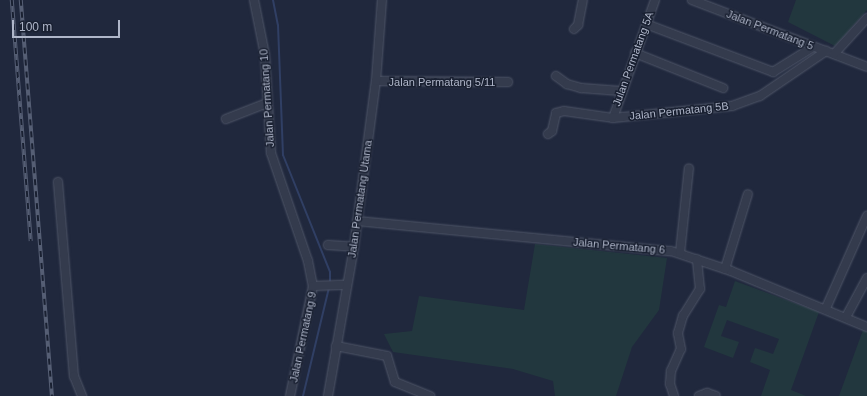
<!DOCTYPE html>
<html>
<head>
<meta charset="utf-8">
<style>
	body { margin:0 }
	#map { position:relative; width:867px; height:396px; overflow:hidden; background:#20283d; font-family:Helvetica,sans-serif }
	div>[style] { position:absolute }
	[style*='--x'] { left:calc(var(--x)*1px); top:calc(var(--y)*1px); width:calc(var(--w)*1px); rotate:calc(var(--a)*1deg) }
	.green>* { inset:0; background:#22373e }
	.stream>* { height:2px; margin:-1px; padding:0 1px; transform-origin:1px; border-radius:1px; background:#303f64 }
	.roads { filter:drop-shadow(0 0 1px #4f5668) drop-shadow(0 0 1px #4f5668) }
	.minor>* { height:8px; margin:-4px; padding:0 4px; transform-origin:4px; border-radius:4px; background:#343b4d }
	.rail>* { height:3.5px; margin-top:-1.75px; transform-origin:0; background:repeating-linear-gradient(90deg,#192031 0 6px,#555e74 0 12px); box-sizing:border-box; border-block:1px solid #555e74 }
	span { translate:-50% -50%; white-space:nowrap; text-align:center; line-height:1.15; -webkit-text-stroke:3px #192031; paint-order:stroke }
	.street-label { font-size:11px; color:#afb6c9 }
	.scale { position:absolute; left:12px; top:20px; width:108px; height:18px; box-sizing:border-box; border:2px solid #afb6c9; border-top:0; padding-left:5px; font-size:12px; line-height:14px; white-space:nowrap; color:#afb6c9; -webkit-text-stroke:3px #192031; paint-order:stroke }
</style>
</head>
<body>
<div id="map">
	<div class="green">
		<i style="clip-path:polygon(796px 0,867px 0,867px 10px,835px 46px,788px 22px)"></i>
		<i style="clip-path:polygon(535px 244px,667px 258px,659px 310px,632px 347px,616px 396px,555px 396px,553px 381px,513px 369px,393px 352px,384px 334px,412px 331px,419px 296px,524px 310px)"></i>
		<i style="clip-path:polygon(735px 281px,819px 312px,791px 390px,806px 396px,761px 396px,770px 370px,750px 362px,755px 348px,773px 354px,779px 339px,727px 320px,721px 336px,739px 342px,733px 358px,704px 347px,719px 305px,726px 307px)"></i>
		<i style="clip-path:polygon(863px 330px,867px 332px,867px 396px,839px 396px)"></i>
	</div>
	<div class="stream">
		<i style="--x:273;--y:0;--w:25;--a:79"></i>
		<i style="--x:278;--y:25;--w:130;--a:87.8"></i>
		<i style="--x:283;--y:155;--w:126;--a:68.1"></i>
		<i style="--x:330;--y:272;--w:12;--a:90"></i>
		<i style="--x:303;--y:396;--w:111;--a:-76.5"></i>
	</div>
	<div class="roads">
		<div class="minor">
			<i style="--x:254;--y:0;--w:56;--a:78.7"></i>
			<i style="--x:265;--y:55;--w:98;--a:86.5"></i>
			<i style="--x:271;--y:153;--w:114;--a:71.1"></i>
			<i style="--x:308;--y:261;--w:25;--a:79"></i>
			<i style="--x:313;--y:286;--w:112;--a:101.8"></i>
			<i style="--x:692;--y:0;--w:187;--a:20.9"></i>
			<i style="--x:646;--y:24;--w:136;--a:20.7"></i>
			<i style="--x:773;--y:72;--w:47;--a:-32"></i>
			<i style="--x:574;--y:29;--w:6;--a:-45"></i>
			<i style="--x:578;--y:25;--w:25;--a:-79"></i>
			<i style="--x:635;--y:53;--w:95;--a:21.7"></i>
			<i style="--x:834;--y:54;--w:49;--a:-47.5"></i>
			<i style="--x:556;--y:76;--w:14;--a:36"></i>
			<i style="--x:567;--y:84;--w:15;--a:16"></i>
			<i style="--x:581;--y:88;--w:40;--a:4.3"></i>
			<i style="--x:376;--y:81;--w:132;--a:0.4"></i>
			<i style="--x:613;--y:118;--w:125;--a:-70.4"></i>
			<i style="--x:226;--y:119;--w:44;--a:-21.3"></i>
			<i style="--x:548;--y:134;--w:5;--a:-37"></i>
			<i style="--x:552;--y:131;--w:18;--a:-77"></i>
			<i style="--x:556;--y:113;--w:8;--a:-14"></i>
			<i style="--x:564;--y:111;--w:49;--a:8.1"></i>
			<i style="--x:613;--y:118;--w:120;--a:-5.8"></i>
			<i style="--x:732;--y:106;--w:30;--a:-20"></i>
			<i style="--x:760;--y:96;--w:80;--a:-34.3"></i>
			<i style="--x:58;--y:182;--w:195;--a:85.3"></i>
			<i style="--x:74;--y:376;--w:22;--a:68"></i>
			<i style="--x:357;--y:221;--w:315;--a:5.5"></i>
			<i style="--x:671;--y:251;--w:63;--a:18.4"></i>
			<i style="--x:731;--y:271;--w:147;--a:22.4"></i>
			<i style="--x:328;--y:245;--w:26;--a:4"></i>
			<i style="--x:680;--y:253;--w:85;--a:-84"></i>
			<i style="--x:725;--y:269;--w:78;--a:-73"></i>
			<i style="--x:313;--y:286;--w:33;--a:-2"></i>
			<i style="--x:826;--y:308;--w:101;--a:-66"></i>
			<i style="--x:846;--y:317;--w:44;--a:-61.7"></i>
			<i style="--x:336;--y:346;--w:52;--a:11.1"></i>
			<i style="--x:387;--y:356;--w:27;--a:73"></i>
			<i style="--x:395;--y:382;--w:38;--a:22"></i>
			<i style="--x:328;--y:396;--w:151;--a:-80.1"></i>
			<i style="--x:354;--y:247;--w:167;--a:-82.5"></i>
			<i style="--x:376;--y:81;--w:81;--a:-85.8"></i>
			<i style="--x:674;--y:396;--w:13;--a:-108"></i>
			<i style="--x:670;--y:384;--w:13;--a:-86"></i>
			<i style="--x:671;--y:371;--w:24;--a:-66"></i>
			<i style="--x:681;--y:349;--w:16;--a:-101"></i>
			<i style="--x:678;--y:333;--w:18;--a:-74"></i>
			<i style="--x:683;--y:316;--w:32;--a:-58"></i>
			<i style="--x:700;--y:289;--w:30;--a:-96"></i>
			<i style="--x:699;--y:396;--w:9;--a:-21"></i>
			<i style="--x:707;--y:393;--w:9;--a:18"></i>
		</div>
	</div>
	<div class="rail">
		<i style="--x:12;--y:0;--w:242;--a:85.5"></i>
		<i style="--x:21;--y:0;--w:397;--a:85.5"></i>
	</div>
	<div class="street-label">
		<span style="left:770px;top:30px;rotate:21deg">Jalan Permatang 5</span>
		<span style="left:633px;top:59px;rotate:-70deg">Julan Permatang 5A</span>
		<span style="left:442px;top:82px">Jalan Permatang 5/11</span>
		<span style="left:267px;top:98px;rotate:-94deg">Jalan Permatang 10</span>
		<span style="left:679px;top:111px;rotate:-6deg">Jalan Permatang 5B</span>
		<span style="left:360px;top:199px;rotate:-82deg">Jalan Permatang Utama</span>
		<span style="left:619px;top:246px;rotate:5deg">Jalan Permatang 6</span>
		<span style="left:303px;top:337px;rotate:-78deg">Jalan Permatang 9</span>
	</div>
	<div class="scale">100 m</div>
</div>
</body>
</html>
